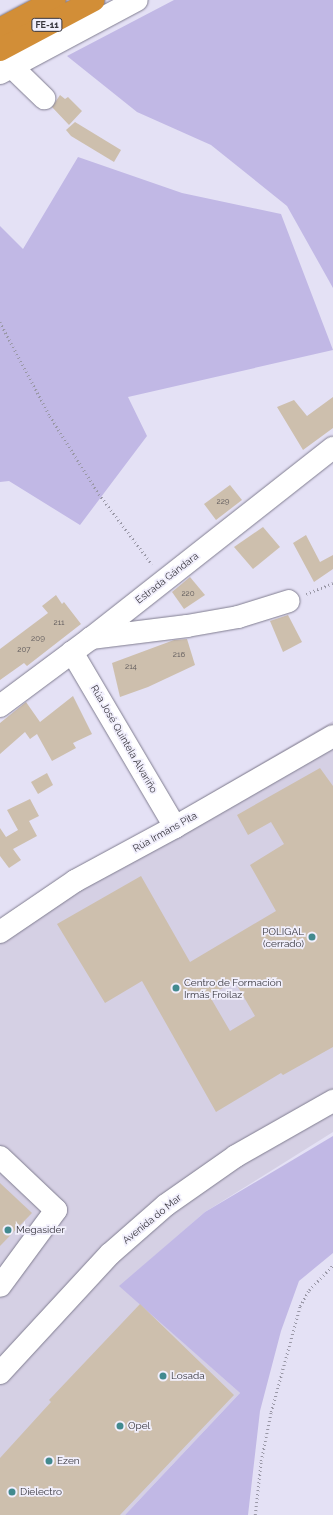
<!DOCTYPE html>
<html>
<head>
<meta charset="utf-8">
<style>
	body { margin:0 }
	#map { position:relative; width:333px; height:1515px; overflow:hidden; background:#e4e1f5; font-family:Raleway,sans-serif }
	div>[style] { position:absolute }
	[style*='--x'] { left:calc(var(--x)*1px); top:calc(var(--y)*1px); width:calc(var(--w)*1px); rotate:calc(var(--a)*1deg) }
	.industrial>* { inset:0; background:#d5d0e4 }
	.green>* { inset:0; background:#c1b8e5 }
	.building>* { inset:0; background:#cdbfad }
	.path>* { height:2.5px; margin-top:-1.25px; transform-origin:0; background:repeating-linear-gradient(90deg,#9a98a7 0 1px,transparent 0 4px) }
	.roads { filter:drop-shadow(0 0 1px #807d90) drop-shadow(0 0 1px #807d90) }
	.minor>* { height:22px; margin:-11px; padding:0 11px; transform-origin:11px; border-radius:11px; background:#fff }
	.highway>* { height:22px; margin:-11px; padding:0 11px; transform-origin:11px; border-radius:11px; background:#d28e37 }
	.dots>* { width:11px; height:11px; translate:-50% -50%; box-sizing:border-box; border:2px solid #f1effc; border-radius:50% }
	span { translate:-50% -50%; white-space:nowrap; text-align:center; line-height:1.15; -webkit-text-stroke:3.5px #f1effc; paint-order:stroke }
	.number-label { font-size:8px; color:#5d585a }
	.number-label span { -webkit-text-stroke-width:0 }
	.shield-label span { padding:1px 3px; background:#f1effc; border:1px solid; border-radius:3px; -webkit-text-stroke-width:0 }
	.shield-label { font-size:9px; color:#38363e; font-weight:700 }
	.street-label { font-size:10px; color:#38363e }
	.poi-label { font-size:10px; color:#38363e }
	.right { translate:-100% -50%; text-align:right }
	.left { translate:0 -50%; text-align:left }
</style>
</head>
<body>
<div id="map">
	<div class="industrial">
		<i style="clip-path:polygon(333px 721px,333px 1132px,205px 1212px,120px 1286px,240px 1393px,125px 1515px,0 1515px,0 924px,80px 870px)"></i>
	</div>
	<div class="green">
		<i style="clip-path:polygon(174px 0,333px 0,333px 288px,287px 206px,211px 145px,137px 112px,67px 56px)"></i>
		<i style="clip-path:polygon(78px 157px,182px 193px,281px 214px,333px 350px,128px 397px,147px 436px,80px 525px,9px 481px,0 482px,0 226px,23px 249px)"></i>
		<i style="clip-path:polygon(333px 1136px,333px 1253px,299px 1281px,281px 1331px,260px 1411px,248px 1515px,125px 1515px,240px 1393px,119px 1286px,205px 1212px)"></i>
	</div>
	<div class="building">
		<i style="clip-path:polygon(60px 95px,65px 99px,68px 97px,82px 111px,69px 125px,52px 107px)"></i>
		<i style="clip-path:polygon(75px 122px,121px 150px,114px 162px,71px 136px,66px 130px)"></i>
		<i style="clip-path:polygon(333px 397px,333px 428px,303px 450px,277px 407px,294px 400px,307px 416px)"></i>
		<i style="clip-path:polygon(230px 485px,242px 500px,216px 520px,204px 504px)"></i>
		<i style="clip-path:polygon(263px 527px,280px 547px,253px 569px,234px 547px)"></i>
		<i style="clip-path:polygon(306px 535px,320px 562px,333px 555px,333px 569px,314px 582px,293px 543px)"></i>
		<i style="clip-path:polygon(190px 577px,205px 595px,184px 609px,172px 592px)"></i>
		<i style="clip-path:polygon(56px 595px,62px 604px,64px 602px,81px 624px,27px 666px,24px 663px,0 680px,0 649px,48px 613px,42px 606px)"></i>
		<i style="clip-path:polygon(288px 615px,302px 642px,283px 652px,270px 621px)"></i>
		<i style="clip-path:polygon(187px 639px,195px 665px,148px 687px,120px 697px,112px 663px,174px 640px)"></i>
		<i style="clip-path:polygon(73px 696px,92px 734px,73px 743px,76px 748px,52px 761px,37px 734px,30px 739px,25px 732px,0 754px,0 723px,26px 702px,40px 722px)"></i>
		<i style="clip-path:polygon(evenodd,320px 768px,333px 786px,333px 1047px,283px 1075px,281px 1073px,216px 1112px,142px 981px,105px 1003px,57px 924px,141px 876px,190px 962px,276px 911px,250px 865px,284px 844px,271px 822px,248px 835px,237px 815px,320px 768px,235px 982px,255px 1016px,230px 1031px,209px 995px,235px 982px)"></i>
		<i style="clip-path:polygon(47px 773px,53px 785px,38px 794px,31px 782px)"></i>
		<i style="clip-path:polygon(30px 799px,39px 816px,29px 821px,37px 836px,13px 849px,21px 860px,9px 868px,0 856px,0 828px,6px 837px,18px 830px,7px 810px)"></i>
		<i style="clip-path:polygon(0 1183px,32px 1213px,0 1246px)"></i>
		<i style="clip-path:polygon(140px 1304px,234px 1395px,120px 1515px,0 1515px,0 1458px,51px 1402px,49px 1400px)"></i>
	</div>
	<div class="path">
		<i style="--x:0;--y:322;--w:106;--a:62"></i>
		<i style="--x:50;--y:416;--w:92;--a:57.9"></i>
		<i style="--x:99;--y:494;--w:88;--a:52.9"></i>
		<i style="--x:306;--y:594;--w:29;--a:-22"></i>
		<i style="--x:255;--y:1515;--w:54;--a:-83.7"></i>
		<i style="--x:261;--y:1461;--w:50;--a:-78.5"></i>
		<i style="--x:271;--y:1412;--w:110;--a:-74.7"></i>
		<i style="--x:300;--y:1306;--w:18;--a:-61"></i>
		<i style="--x:309;--y:1290;--w:35;--a:-46"></i>
	</div>
	<div class="roads">
		<div class="minor">
			<i style="--x:12;--y:67;--w:45;--a:44.1"></i>
			<i style="--x:0;--y:73;--w:155;--a:-28.1"></i>
			<i style="--x:91;--y:638;--w:97;--a:-7.1"></i>
			<i style="--x:187;--y:626;--w:52;--a:-10"></i>
			<i style="--x:238;--y:617;--w:53;--a:-17.4"></i>
			<i style="--x:72;--y:652;--w:203;--a:59.5"></i>
			<i style="--x:0;--y:706;--w:112;--a:-36.7"></i>
			<i style="--x:90;--y:639;--w:309;--a:-38.2"></i>
			<i style="--x:0;--y:932;--w:91;--a:-34.2"></i>
			<i style="--x:75;--y:881;--w:114;--a:-28.4"></i>
			<i style="--x:175;--y:827;--w:182;--a:-29.9"></i>
			<i style="--x:0;--y:1157;--w:77;--a:43.4"></i>
			<i style="--x:56;--y:1210;--w:94;--a:126.4"></i>
			<i style="--x:0;--y:1373;--w:162;--a:-47.3"></i>
			<i style="--x:110;--y:1254;--w:74;--a:-41.2"></i>
			<i style="--x:166;--y:1205;--w:85;--a:-35"></i>
			<i style="--x:236;--y:1156;--w:112;--a:-29.6"></i>
		</div>
		<div class="highway">
			<i style="--x:0;--y:29;--w:62;--a:-27.8"></i>
			<i style="--x:0;--y:50;--w:106;--a:-28"></i>
		</div>
	</div>
	<div class="dots">
		<i style="left:312px;top:937px;background:#428a8f"></i>
		<i style="left:176px;top:988px;background:#428a8f"></i>
		<i style="left:8px;top:1230px;background:#428a8f"></i>
		<i style="left:163px;top:1376px;background:#428a8f"></i>
		<i style="left:120px;top:1426px;background:#428a8f"></i>
		<i style="left:49px;top:1461px;background:#428a8f"></i>
		<i style="left:12px;top:1492px;background:#428a8f"></i>
	</div>
	<div class="number-label">
		<span style="left:223px;top:502px">229</span>
		<span style="left:188px;top:594px">220</span>
		<span style="left:59px;top:623px">211</span>
		<span style="left:38px;top:639px">209</span>
		<span style="left:24px;top:650px">207</span>
		<span style="left:179px;top:655px">216</span>
		<span style="left:131px;top:667px">214</span>
	</div>
	<div class="shield-label">
		<span style="left:47px;top:25px">FE-11</span>
	</div>
	<div class="street-label">
		<span style="left:167px;top:578px;rotate:-38deg">Estrada Gándara</span>
		<span style="left:124px;top:739px;rotate:60deg">Rúa José Quintela Alvariño</span>
		<span style="left:165px;top:832px;rotate:-29deg">Rúa Irmáns Pita</span>
		<span style="left:152px;top:1219px;rotate:-39deg">Avenida do Mar</span>
	</div>
	<div class="poi-label">
		<span class="right" style="left:304px;top:937px">POLIGAL<br>(cerrado)</span>
		<span class="left" style="left:184px;top:988px">Centro de Formación<br>Irmás Froilaz</span>
		<span class="left" style="left:16px;top:1230px">Megasider</span>
		<span class="left" style="left:171px;top:1376px">Losada</span>
		<span class="left" style="left:128px;top:1426px">Opel</span>
		<span class="left" style="left:57px;top:1461px">Ezen</span>
		<span class="left" style="left:20px;top:1492px">Dielectro</span>
	</div>
</div>
</body>
</html>
